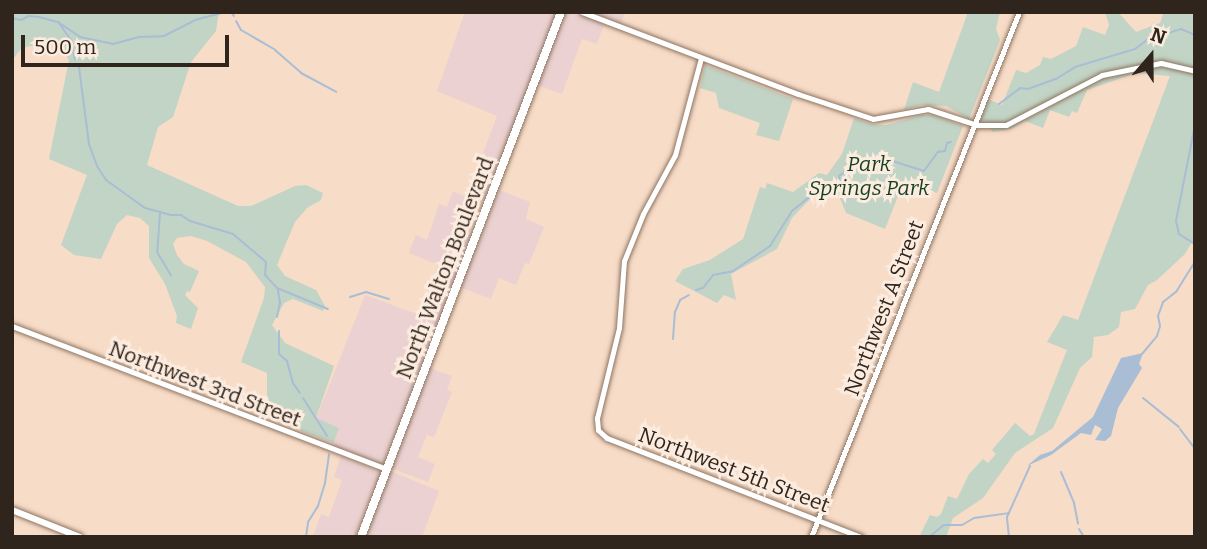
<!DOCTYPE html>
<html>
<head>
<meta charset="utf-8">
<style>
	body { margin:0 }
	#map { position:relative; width:1207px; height:549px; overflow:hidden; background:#f7dcc7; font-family:Bitter,serif }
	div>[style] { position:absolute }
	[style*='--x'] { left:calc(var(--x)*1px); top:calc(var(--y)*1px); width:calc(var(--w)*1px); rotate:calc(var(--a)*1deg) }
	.commercial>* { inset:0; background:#ebd1d1 }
	.green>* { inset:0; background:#c2d4c5 }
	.water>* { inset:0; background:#a9bdd5 }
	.stream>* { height:2px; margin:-1px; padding:0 1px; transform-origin:1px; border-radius:1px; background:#a9bdd5 }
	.roads { filter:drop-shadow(0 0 2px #8d7562) drop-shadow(0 0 2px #8d7562) }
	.tertiary>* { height:5px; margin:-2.5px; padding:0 2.5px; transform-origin:2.5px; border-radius:2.5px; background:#fff }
	.secondary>* { height:6px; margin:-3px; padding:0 3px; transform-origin:3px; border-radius:3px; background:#fff }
	.primary>* { height:8px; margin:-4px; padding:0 4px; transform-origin:4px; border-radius:4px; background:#fff }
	span { translate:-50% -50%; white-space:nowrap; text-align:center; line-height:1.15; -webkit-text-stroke:6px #fcecdf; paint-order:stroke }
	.park-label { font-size:21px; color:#143f21; font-style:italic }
	.street-label { font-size:21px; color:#2f251d }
	.frame { position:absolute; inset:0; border:14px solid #2f251d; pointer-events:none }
	.north { position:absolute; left:1116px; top:21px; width:70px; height:70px; -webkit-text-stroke:5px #fcecdf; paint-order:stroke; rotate:20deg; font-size:19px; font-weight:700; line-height:28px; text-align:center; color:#2f251d }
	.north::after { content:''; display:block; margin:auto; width:24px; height:32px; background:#2f251d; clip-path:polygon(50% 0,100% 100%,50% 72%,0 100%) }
	.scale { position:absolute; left:21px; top:35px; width:208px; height:32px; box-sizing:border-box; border:4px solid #2f251d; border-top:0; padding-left:9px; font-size:21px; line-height:24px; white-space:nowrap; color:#2f251d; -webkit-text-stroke:5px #fcecdf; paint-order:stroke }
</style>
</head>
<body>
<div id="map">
	<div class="commercial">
		<i style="clip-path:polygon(465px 12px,557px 12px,485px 201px,468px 193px,497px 116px,437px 91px)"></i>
		<i style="clip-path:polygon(566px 12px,625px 12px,619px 29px,604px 24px,597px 44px,582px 39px,562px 94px,537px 85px)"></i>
		<i style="clip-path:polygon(499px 190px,530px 202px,526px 219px,544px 227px,529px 264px,525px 263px,516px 285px,499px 278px,491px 299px,460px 287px)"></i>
		<i style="clip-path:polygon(453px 191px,466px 197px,452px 229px,472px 236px,383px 467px,333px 447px,339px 428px,316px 419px,365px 295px,419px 315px,438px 265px,409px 253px,416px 235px,427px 240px,439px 204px,447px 207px)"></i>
		<i style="clip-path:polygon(430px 368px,452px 376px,447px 390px,452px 392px,434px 437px,427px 435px,418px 457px,435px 464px,428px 482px,391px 468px)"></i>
		<i style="clip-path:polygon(341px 456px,381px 472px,355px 537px,313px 537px,321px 514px,329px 517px,342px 480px,334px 477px)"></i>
		<i style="clip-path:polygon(390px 471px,439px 491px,422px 537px,364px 537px)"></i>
	</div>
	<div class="green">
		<i style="clip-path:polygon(12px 12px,219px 12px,216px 31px,191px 62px,173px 117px,158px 127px,147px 165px,238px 206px,251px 206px,295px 186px,306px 185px,323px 193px,321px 200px,307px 208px,295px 222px,277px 265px,285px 276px,316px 290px,325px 306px,323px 311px,293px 299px,284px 303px,272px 325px,285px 343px,334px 366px,316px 418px,339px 428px,334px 443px,301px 431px,298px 422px,286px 414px,276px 414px,267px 406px,267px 373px,241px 362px,264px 298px,265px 287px,246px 262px,207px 241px,191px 236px,177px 238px,173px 244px,177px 255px,184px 264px,199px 271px,190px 292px,187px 291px,185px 295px,198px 308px,191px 329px,176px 323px,177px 316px,165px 284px,149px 258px,149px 226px,140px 218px,127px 215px,117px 224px,101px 259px,74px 255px,61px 245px,87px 175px,49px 159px,69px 60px,60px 47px,48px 42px,22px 48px,12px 60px)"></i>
		<i style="clip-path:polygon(968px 12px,1000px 12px,996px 29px,1000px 40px,969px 119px,946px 106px,920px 105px,904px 110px,913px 82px,939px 92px)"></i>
		<i style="clip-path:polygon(1105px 12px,1118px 12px,1136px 32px,1160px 23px,1164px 12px,1195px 12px,1195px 237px,1185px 254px,1157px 280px,1148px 285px,1135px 309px,1121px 312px,1119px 327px,1108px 335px,1094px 337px,1092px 357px,1080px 368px,1053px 428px,1015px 453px,983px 498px,953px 518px,946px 537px,919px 537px,930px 515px,937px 517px,941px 514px,948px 496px,957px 499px,969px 474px,983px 459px,988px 463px,996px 454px,992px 450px,1015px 423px,1030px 436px,1034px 434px,1067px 350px,1047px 342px,1063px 315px,1078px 320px,1170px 76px,1136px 73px,1087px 90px,1077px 113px,1072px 111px,1069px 117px,1050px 110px,1043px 128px,1025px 121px,1011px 129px,993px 132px,978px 116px,985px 98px,1002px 105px,1016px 70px,1026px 73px,1040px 65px,1043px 57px,1051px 59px,1076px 46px,1083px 27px,1105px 35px,1109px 25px)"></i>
		<i style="clip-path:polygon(705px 65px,793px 99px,779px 141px,756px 135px,760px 123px,719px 108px,716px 93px,700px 88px)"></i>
		<i style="clip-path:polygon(922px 115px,933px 115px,963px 126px,937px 193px,904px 181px,885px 229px,846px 213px,834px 184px,808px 195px,812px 197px,792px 218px,777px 249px,731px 274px,736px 300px,724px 295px,717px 303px,675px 281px,683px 269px,710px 260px,743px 239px,760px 187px,765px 189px,767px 183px,793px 192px,819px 173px,827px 175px,842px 154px,854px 118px,871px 124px,886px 125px)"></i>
	</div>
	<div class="water">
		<i style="clip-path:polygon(1143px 353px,1139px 364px,1142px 368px,1118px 408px,1111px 436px,1105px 441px,1095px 440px,1102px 429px,1095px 425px,1091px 435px,1081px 433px,1051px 455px,1027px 466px,1040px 455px,1052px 451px,1093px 417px,1121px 358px)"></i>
	</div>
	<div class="stream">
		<i style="--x:231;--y:12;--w:5;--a:53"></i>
		<i style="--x:12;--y:18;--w:9;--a:13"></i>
		<i style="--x:21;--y:20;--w:9;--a:-27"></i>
		<i style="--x:29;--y:16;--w:10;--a:6"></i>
		<i style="--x:39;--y:17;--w:20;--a:15"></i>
		<i style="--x:58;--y:22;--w:27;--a:34"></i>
		<i style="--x:80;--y:37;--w:34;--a:12"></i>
		<i style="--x:113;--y:44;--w:28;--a:-15"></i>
		<i style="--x:140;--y:37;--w:24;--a:-2"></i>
		<i style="--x:164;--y:36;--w:35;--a:-27"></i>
		<i style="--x:195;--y:20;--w:31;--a:-15"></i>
		<i style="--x:236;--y:21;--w:10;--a:61"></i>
		<i style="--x:241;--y:30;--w:39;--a:30"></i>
		<i style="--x:275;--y:50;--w:35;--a:41"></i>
		<i style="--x:301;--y:73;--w:40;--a:28"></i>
		<i style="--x:59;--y:23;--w:21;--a:55"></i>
		<i style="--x:71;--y:40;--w:20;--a:79"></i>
		<i style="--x:79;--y:67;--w:78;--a:82.6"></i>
		<i style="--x:89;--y:144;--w:23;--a:70"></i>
		<i style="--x:97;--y:166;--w:17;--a:57"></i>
		<i style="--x:106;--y:180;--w:48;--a:35.7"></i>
		<i style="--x:145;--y:208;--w:27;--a:15"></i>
		<i style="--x:171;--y:215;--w:10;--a:0"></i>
		<i style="--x:181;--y:215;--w:11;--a:34"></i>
		<i style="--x:190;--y:221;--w:45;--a:16.8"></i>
		<i style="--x:233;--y:234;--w:43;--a:40.3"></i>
		<i style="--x:266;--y:262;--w:13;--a:94"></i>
		<i style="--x:265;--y:275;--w:18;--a:47"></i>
		<i style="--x:277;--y:288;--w:55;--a:22.4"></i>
		<i style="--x:999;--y:104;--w:26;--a:-37"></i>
		<i style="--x:1020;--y:88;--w:8;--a:7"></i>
		<i style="--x:1028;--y:89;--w:30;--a:-20"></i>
		<i style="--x:1056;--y:79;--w:22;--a:-32"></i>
		<i style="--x:1075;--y:67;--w:63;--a:-16.7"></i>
		<i style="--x:1135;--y:49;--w:15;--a:-37"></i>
		<i style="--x:1147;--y:40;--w:36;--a:-18"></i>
		<i style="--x:1181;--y:29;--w:15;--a:23"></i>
		<i style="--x:1195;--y:125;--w:98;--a:101.2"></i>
		<i style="--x:1176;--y:221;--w:13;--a:77"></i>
		<i style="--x:1179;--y:234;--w:19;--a:32"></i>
		<i style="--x:160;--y:213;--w:39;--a:94"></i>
		<i style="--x:157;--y:252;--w:27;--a:59"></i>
		<i style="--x:696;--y:290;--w:7;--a:-16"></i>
		<i style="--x:703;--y:288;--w:16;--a:-52"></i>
		<i style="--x:713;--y:275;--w:20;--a:-11"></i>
		<i style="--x:733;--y:271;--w:45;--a:-34"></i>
		<i style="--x:770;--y:246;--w:41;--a:-57.8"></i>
		<i style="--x:792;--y:211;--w:26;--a:-39"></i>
		<i style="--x:812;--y:195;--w:25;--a:-11"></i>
		<i style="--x:837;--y:190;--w:8;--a:-67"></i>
		<i style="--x:840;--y:183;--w:7;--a:-98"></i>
		<i style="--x:839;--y:176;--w:20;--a:-37"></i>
		<i style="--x:855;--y:164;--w:12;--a:-5"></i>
		<i style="--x:867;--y:163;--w:6;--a:-51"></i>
		<i style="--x:871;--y:158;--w:12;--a:0"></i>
		<i style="--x:883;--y:158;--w:43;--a:17.6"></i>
		<i style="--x:924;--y:171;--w:24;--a:-54"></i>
		<i style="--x:938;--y:152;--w:7;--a:-8"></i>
		<i style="--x:945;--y:151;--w:8;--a:-76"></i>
		<i style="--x:947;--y:143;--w:4;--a:-14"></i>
		<i style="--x:350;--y:297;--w:17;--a:-17"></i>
		<i style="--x:366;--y:292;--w:24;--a:17"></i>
		<i style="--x:277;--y:317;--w:14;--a:-78"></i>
		<i style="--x:280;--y:303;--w:13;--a:-99"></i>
		<i style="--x:279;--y:331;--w:23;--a:90"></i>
		<i style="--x:279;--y:354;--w:11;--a:41"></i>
		<i style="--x:287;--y:361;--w:23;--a:75"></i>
		<i style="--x:293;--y:383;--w:12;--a:55"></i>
		<i style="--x:673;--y:339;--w:27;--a:-86"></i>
		<i style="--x:675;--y:312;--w:13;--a:-67"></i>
		<i style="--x:680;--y:300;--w:10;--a:-29"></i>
		<i style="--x:1142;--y:354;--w:23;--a:-50"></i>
		<i style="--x:1157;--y:336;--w:10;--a:-73"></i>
		<i style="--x:1160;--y:326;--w:10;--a:-101"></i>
		<i style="--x:1158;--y:316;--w:15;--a:-70"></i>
		<i style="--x:1163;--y:302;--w:16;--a:-38"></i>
		<i style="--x:1176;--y:292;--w:36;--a:-58"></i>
		<i style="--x:303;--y:398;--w:45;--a:57.7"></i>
		<i style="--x:1143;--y:398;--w:46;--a:38.9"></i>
		<i style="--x:1180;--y:429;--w:25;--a:53"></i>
		<i style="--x:1061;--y:472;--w:34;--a:67"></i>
		<i style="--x:1074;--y:503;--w:21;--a:79"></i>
		<i style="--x:1079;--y:529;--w:9;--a:58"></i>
		<i style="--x:306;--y:537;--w:15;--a:-82"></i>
		<i style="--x:308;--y:522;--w:19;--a:-58"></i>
		<i style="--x:318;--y:506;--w:24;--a:-73"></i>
		<i style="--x:325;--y:483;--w:29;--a:-82"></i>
		<i style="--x:929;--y:537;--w:19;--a:-39"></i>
		<i style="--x:944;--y:525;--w:18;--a:0"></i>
		<i style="--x:962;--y:525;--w:14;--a:-30"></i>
		<i style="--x:974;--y:518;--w:35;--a:-8"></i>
		<i style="--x:1009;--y:537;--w:20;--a:-96"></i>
		<i style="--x:1007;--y:517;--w:56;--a:-65.7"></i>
	</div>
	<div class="roads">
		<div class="tertiary">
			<i style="--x:582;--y:12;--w:231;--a:20.8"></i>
			<i style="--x:798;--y:94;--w:79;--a:18.4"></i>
			<i style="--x:873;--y:119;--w:56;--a:-10.3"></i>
			<i style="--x:928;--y:109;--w:52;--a:18.1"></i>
			<i style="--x:977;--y:125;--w:29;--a:0"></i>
			<i style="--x:1006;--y:125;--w:108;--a:-27.5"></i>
			<i style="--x:1102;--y:75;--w:60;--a:-11.5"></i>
			<i style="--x:1161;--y:63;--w:35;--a:13"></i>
			<i style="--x:701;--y:58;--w:100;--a:105"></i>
			<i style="--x:675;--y:155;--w:67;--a:118.5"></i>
			<i style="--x:643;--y:214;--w:51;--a:112"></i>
			<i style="--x:624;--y:261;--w:67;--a:94.3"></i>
			<i style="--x:619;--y:328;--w:93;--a:103.7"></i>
			<i style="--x:597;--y:418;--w:12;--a:85"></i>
			<i style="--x:598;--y:430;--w:12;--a:42"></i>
			<i style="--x:607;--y:438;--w:273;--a:21.3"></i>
			<i style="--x:12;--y:326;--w:401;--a:20.9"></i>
			<i style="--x:811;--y:537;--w:565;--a:-68.39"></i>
		</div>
		<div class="secondary">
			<i style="--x:12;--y:510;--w:73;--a:21.7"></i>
		</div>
		<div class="primary">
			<i style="--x:361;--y:537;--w:562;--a:-69.15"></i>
		</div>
	</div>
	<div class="park-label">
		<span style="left:869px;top:176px">Park<br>Springs Park</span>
	</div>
	<div class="street-label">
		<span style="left:445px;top:268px;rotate:-69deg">North Walton Boulevard</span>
		<span style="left:884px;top:308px;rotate:-69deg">Northwest A Street</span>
		<span style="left:205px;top:384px;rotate:21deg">Northwest 3rd Street</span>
		<span style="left:734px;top:470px;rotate:21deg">Northwest 5th Street</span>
	</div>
	<div class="frame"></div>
	<div class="north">N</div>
	<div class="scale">500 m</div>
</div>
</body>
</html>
